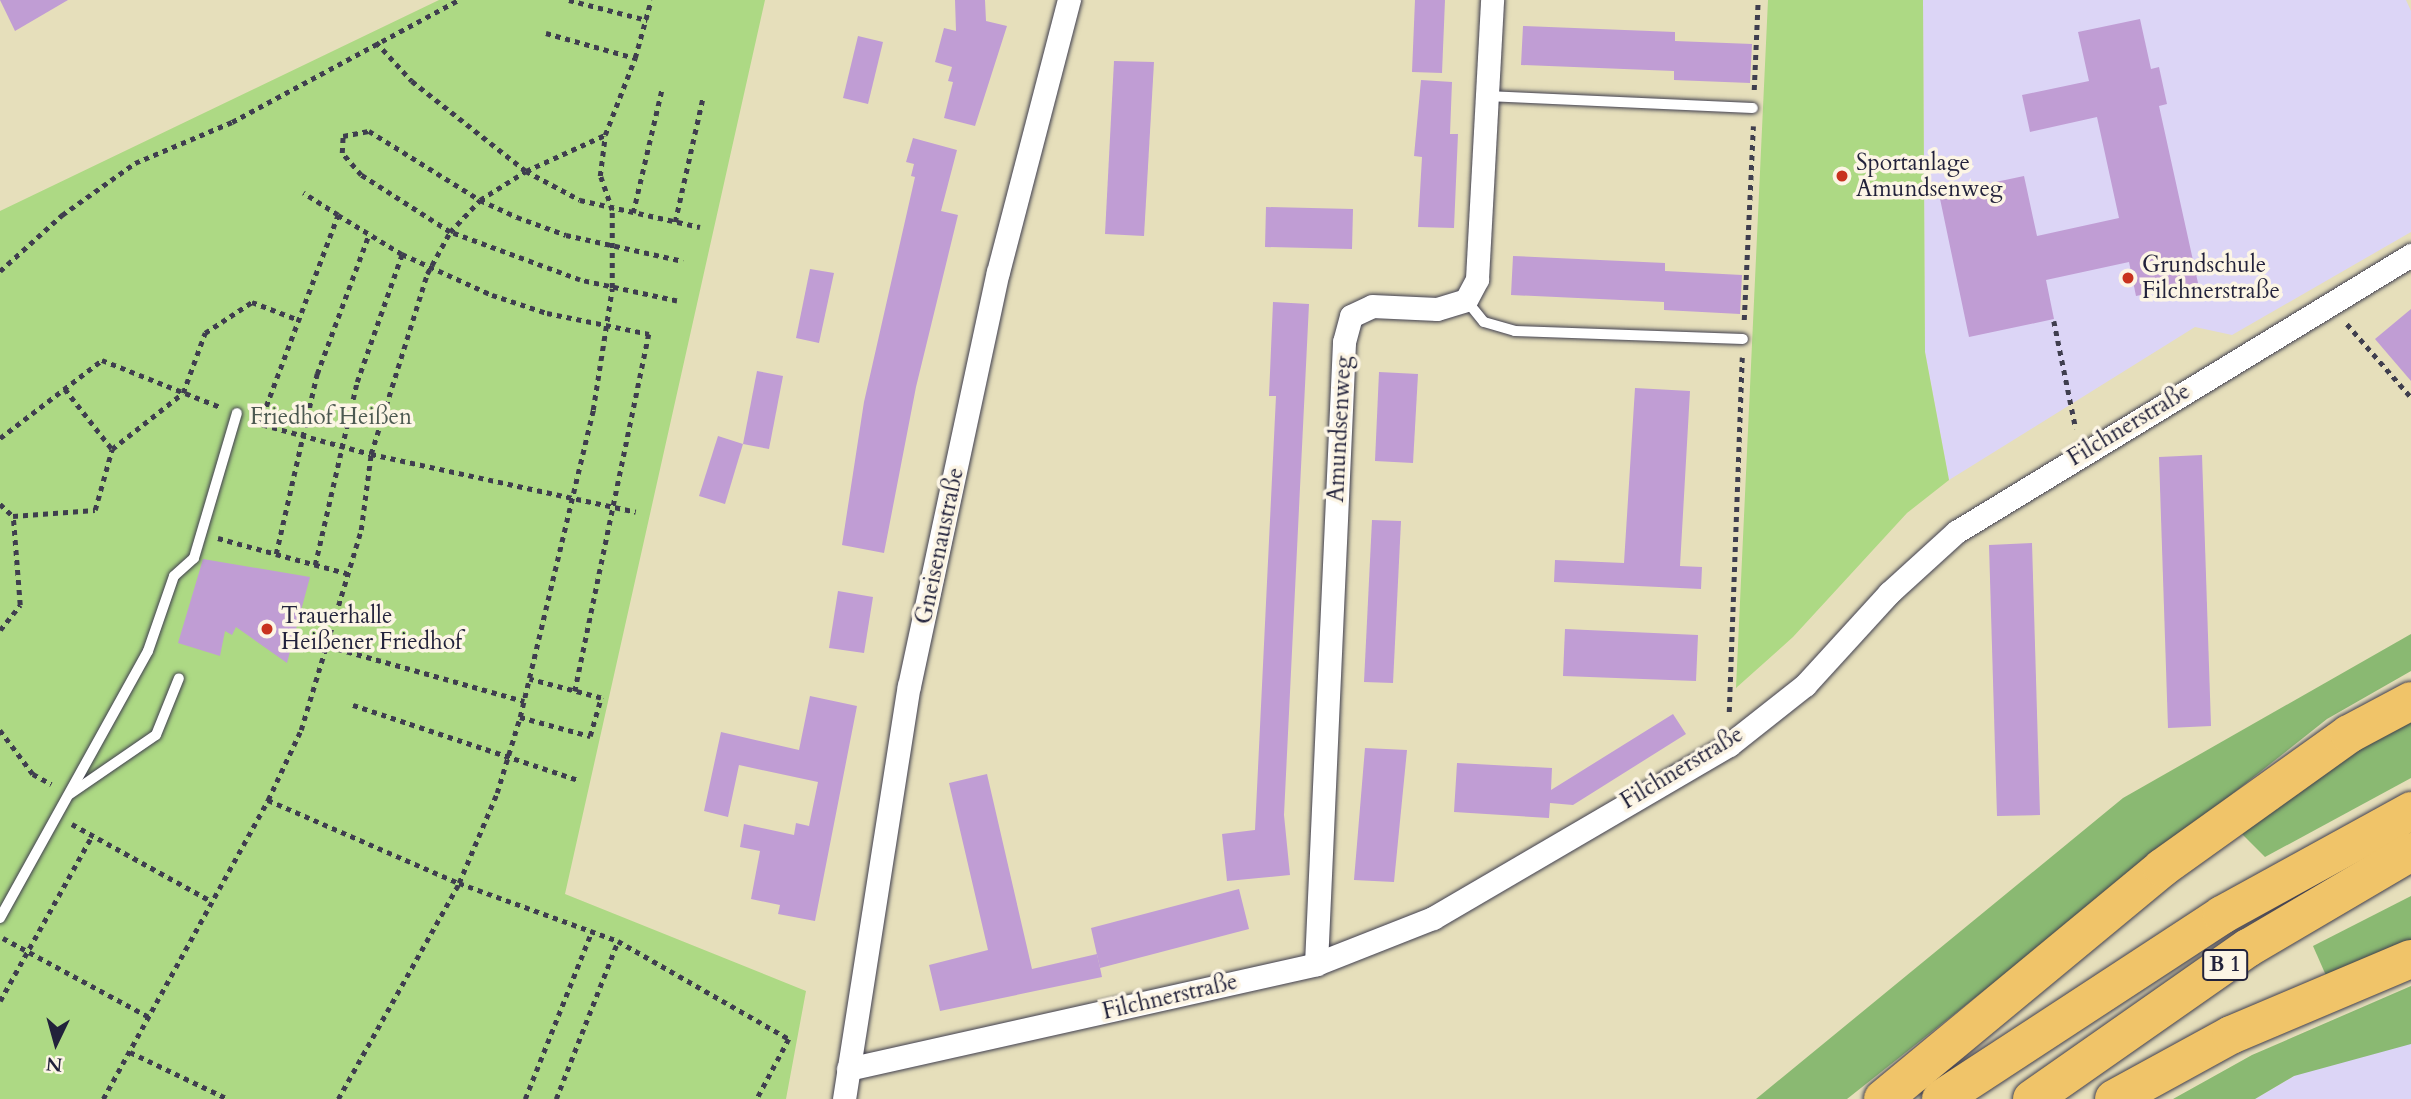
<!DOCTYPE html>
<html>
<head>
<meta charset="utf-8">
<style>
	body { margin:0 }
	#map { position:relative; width:2411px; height:1099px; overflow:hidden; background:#e6dfbb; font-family:Cardo,serif }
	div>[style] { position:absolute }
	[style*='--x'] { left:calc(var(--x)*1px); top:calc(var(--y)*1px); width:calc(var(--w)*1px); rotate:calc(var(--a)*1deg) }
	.built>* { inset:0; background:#dcd5f6 }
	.green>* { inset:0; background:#add984 }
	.forest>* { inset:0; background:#8ab972 }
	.building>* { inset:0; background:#c09dd4 }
	.path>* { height:4.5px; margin-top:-2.25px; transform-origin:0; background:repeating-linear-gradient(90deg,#3f3e4e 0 5px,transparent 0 10px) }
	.roads { filter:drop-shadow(0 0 2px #3f3e4e) drop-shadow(0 0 2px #3f3e4e) }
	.lane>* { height:10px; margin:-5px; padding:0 5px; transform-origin:5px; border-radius:5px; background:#fff }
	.street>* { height:23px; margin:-11.5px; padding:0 11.5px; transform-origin:11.5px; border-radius:11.5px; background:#fff }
	.highway>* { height:38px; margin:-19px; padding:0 19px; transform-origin:19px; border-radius:19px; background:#f0c469 }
	.dots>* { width:19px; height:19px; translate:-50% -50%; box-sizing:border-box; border:4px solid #fcf5e5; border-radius:50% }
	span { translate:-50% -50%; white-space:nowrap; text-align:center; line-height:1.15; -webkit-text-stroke:7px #fcf5e5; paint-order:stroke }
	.shield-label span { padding:2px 5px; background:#fcf5e5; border:2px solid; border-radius:5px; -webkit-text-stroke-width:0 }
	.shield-label { font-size:21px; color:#22223b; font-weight:700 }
	.poi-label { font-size:23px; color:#22223b }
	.left { translate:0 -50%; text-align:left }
	.park-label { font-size:23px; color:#4c5951 }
	.street-label { font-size:23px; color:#22223b }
	.north { position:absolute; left:21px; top:1008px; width:70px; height:70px; -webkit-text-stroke:5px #fcf5e5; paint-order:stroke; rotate:185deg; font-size:19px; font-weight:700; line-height:28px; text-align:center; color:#22223b }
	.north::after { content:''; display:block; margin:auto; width:24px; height:32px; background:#22223b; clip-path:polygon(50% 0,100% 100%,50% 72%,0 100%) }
</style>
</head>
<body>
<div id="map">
	<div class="built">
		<i style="clip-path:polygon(1923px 0,2406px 0,2411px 11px,2411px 232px,2232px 335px,2195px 327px,1949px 480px,1925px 352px)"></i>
		<i style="clip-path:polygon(2411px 1018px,2411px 1099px,2255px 1099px,2294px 1076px)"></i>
	</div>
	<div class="green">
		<i style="clip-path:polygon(439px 0,765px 0,565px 894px,806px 991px,786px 1099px,0 1099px,0 211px)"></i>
		<i style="clip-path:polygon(1768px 0,1923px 0,1925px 352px,1949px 480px,1907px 513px,1793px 637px,1736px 688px)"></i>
	</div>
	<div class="forest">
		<i style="clip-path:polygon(2411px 634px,2411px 671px,2327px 719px,1847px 1099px,1756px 1099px,2123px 798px)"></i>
		<i style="clip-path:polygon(2411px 718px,2411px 778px,2265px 857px,2240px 832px,2338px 758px)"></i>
		<i style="clip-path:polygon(2411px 896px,2411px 945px,2328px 980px,2313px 946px)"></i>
		<i style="clip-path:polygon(2411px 986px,2411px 1044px,2294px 1076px,2255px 1099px,2173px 1099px,2252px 1055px)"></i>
	</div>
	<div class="building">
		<i style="clip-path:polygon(0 0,68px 0,15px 31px)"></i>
		<i style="clip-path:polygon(955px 0,985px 0,986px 21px,1007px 26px,975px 126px,944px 118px,953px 82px,948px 81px,952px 67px,935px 62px,944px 28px,956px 31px)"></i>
		<i style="clip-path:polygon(1415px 0,1445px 0,1442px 73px,1412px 72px)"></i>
		<i style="clip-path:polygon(2140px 19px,2151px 69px,2159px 67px,2167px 104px,2159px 106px,2198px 283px,2136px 296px,2129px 262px,2046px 280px,2054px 319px,1969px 337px,1939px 194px,2024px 176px,2037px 236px,2119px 218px,2097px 117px,2030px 132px,2022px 95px,2089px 81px,2078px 32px)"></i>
		<i style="clip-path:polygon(1523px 26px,1675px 32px,1675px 41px,1752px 44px,1750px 83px,1674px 80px,1674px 71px,1521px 65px)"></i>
		<i style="clip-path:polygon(858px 36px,883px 42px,868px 104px,843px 98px)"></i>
		<i style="clip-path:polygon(1114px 61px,1154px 62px,1144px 236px,1105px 234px)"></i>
		<i style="clip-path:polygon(1421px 80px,1452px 82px,1450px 134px,1458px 134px,1454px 228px,1418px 227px,1422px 157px,1414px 156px)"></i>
		<i style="clip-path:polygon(913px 138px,957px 150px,941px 211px,958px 215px,916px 387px,884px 553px,842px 545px,864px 402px,915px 177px,911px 176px,914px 164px,906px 162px)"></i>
		<i style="clip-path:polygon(1266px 207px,1353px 209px,1352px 249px,1265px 247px)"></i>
		<i style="clip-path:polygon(1513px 256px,1665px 263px,1665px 271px,1742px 275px,1740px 314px,1664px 310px,1664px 302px,1511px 295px)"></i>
		<i style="clip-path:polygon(810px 269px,834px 273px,819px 343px,796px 338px)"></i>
		<i style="clip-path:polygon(1273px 302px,1309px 304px,1284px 815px,1290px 875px,1227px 881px,1222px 834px,1255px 830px,1276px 396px,1269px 396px)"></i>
		<i style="clip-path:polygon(2411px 309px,2411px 381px,2375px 339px)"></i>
		<i style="clip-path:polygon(757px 371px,783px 376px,769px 449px,743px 444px)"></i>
		<i style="clip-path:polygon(1379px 372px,1418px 374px,1413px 463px,1375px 461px)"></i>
		<i style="clip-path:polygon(1635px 388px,1690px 391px,1680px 566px,1702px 567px,1701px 589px,1554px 582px,1555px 560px,1624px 563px)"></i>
		<i style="clip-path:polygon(718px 436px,743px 444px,725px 504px,699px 496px)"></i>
		<i style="clip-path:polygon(2202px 455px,2211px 726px,2168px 728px,2159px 457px)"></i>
		<i style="clip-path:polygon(1372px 520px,1401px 521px,1393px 683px,1364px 682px)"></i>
		<i style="clip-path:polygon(2032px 543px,2040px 815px,1997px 816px,1989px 545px)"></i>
		<i style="clip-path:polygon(203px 559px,310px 577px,287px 663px,236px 627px,232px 635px,225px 631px,220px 656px,178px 643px)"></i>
		<i style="clip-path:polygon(838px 591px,873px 597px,864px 653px,829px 648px)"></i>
		<i style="clip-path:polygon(1565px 629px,1698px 635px,1696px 681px,1563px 676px)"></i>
		<i style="clip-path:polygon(810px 696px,857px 706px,815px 921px,778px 914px,780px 905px,751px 899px,760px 851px,740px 847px,744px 824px,794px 835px,796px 823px,809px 826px,818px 782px,739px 765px,728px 817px,704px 811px,721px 732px,799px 750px)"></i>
		<i style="clip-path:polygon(1673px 714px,1686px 734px,1573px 805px,1550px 803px,1549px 818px,1454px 812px,1457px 763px,1552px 768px,1551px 790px)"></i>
		<i style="clip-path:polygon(1365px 748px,1407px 750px,1394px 882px,1354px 880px)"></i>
		<i style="clip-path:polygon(987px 774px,1032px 969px,1097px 954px,1102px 977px,940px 1011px,929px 965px,988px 950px,949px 783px)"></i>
		<i style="clip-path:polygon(1239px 889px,1249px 929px,1100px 968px,1091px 928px)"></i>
	</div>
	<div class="path">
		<i style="--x:569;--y:0;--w:81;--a:14.4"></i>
		<i style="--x:546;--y:33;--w:92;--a:15.7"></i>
		<i style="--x:376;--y:42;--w:53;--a:47.3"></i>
		<i style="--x:412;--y:81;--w:145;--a:38.3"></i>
		<i style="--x:526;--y:171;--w:61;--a:28.2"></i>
		<i style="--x:580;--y:200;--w:123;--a:12.7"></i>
		<i style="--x:1754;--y:90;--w:90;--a:-87.5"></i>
		<i style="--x:633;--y:213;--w:128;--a:-76.9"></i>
		<i style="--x:338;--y:215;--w:75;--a:31.4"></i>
		<i style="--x:402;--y:254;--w:99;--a:24.5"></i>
		<i style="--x:492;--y:295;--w:58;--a:18.1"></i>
		<i style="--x:547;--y:313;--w:104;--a:11.6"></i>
		<i style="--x:649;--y:334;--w:365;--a:101.7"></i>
		<i style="--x:675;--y:222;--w:128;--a:-77.4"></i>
		<i style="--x:0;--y:271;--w:84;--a:-42.1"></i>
		<i style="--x:62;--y:215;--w:90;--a:-35.5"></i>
		<i style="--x:135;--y:163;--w:105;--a:-22.9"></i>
		<i style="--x:232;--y:122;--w:258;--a:-28.3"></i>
		<i style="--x:677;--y:301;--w:99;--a:-167.8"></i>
		<i style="--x:580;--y:280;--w:139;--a:-159.7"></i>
		<i style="--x:450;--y:232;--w:106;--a:-147.4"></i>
		<i style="--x:361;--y:175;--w:29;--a:-131"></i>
		<i style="--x:342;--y:153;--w:17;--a:-87"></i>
		<i style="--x:343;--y:136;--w:26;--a:-11"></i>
		<i style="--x:369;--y:131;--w:131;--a:31.9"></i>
		<i style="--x:480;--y:200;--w:41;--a:24.7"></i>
		<i style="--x:517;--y:217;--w:52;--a:20.2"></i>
		<i style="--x:566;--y:235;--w:120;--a:12.5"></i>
		<i style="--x:1744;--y:320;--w:194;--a:-87.3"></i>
		<i style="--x:2054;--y:321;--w:110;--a:78.5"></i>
		<i style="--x:2347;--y:324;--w:97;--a:48.8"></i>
		<i style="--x:65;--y:389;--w:76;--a:51.9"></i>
		<i style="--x:253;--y:422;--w:122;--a:15.2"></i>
		<i style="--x:371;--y:454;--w:271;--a:12.3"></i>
		<i style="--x:259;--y:425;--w:224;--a:-69.4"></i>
		<i style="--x:338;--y:215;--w:41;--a:-147.8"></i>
		<i style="--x:0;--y:438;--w:128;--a:-37.4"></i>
		<i style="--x:102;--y:360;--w:127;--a:21.7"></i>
		<i style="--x:0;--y:504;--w:18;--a:43"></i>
		<i style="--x:13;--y:516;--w:82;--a:-4.2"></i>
		<i style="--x:95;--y:510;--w:63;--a:-74.4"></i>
		<i style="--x:112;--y:449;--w:90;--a:-38.3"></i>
		<i style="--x:183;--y:393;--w:64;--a:-69.9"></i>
		<i style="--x:205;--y:333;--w:56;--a:-33.4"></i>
		<i style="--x:252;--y:302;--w:50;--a:21"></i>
		<i style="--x:218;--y:538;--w:60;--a:15.4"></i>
		<i style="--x:276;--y:554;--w:185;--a:-77.2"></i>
		<i style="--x:317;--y:374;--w:149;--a:-69.6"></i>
		<i style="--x:276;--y:554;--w:73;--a:15.2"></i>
		<i style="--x:315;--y:565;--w:188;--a:-77.1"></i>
		<i style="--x:357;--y:382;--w:136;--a:-70.6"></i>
		<i style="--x:0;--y:630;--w:32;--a:-51"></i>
		<i style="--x:20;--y:605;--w:89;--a:-94.5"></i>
		<i style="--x:328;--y:646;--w:204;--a:15.7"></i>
		<i style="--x:353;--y:705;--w:237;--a:18.4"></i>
		<i style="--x:1729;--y:712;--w:355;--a:-87.9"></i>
		<i style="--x:520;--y:717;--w:73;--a:15.2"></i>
		<i style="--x:590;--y:736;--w:40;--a:-74"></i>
		<i style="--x:601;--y:698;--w:74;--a:-165.2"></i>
		<i style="--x:0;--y:730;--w:55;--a:53.1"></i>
		<i style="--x:33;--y:774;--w:21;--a:29"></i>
		<i style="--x:268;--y:800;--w:208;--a:23.5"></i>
		<i style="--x:459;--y:883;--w:169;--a:20"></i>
		<i style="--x:618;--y:941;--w:197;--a:29.8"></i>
		<i style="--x:789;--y:1039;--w:68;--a:118.1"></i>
		<i style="--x:72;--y:824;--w:159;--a:29"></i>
		<i style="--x:3;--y:938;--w:166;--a:28.4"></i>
		<i style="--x:0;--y:1001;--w:189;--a:-60.9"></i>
		<i style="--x:130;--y:1052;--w:109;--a:25.6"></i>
		<i style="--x:103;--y:1099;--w:342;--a:-61.1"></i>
		<i style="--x:268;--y:800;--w:77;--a:-64.8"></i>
		<i style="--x:301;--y:730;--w:209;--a:-73.3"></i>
		<i style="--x:361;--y:530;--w:77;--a:-82.5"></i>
		<i style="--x:371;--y:454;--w:189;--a:-72.7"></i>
		<i style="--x:427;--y:274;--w:48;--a:-61.3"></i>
		<i style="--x:450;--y:232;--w:44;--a:-46.8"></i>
		<i style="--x:480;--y:200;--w:54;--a:-32.2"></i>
		<i style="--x:526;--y:171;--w:87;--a:-24.5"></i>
		<i style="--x:605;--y:135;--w:83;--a:-68.7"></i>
		<i style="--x:635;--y:58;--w:60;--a:-74.6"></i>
		<i style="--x:338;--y:1099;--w:248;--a:-60.7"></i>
		<i style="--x:459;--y:883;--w:98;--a:-67.1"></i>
		<i style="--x:497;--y:793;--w:79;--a:-73.2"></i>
		<i style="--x:520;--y:717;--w:316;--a:-76.6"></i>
		<i style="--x:593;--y:410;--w:123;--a:-81.1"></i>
		<i style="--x:612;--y:288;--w:78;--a:-90"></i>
		<i style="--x:612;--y:210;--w:36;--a:-109"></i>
		<i style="--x:600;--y:176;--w:40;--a:-82.9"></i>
		<i style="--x:525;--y:1099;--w:181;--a:-68.3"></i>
		<i style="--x:556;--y:1099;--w:170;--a:-68.6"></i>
	</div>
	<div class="roads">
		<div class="lane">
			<i style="--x:1486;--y:96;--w:267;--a:2.6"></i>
			<i style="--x:1466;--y:300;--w:28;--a:51"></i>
			<i style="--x:1484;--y:322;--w:32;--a:16"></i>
			<i style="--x:1515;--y:331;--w:228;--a:2"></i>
			<i style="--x:70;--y:794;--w:104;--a:-34.5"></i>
			<i style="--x:156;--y:735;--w:61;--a:-68"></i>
			<i style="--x:0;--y:918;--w:305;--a:-61"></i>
			<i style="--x:148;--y:651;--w:79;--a:-70.9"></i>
			<i style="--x:174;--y:576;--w:27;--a:-42"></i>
			<i style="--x:194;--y:558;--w:151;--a:-73.5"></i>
		</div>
		<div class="street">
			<i style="--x:1316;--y:964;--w:623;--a:-87.42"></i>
			<i style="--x:1344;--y:342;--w:27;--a:-75"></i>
			<i style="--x:1351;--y:316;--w:23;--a:-25"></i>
			<i style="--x:1372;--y:306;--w:65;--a:2.6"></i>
			<i style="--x:1437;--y:309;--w:30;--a:-17"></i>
			<i style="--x:1466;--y:300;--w:24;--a:-62"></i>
			<i style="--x:1477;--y:279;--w:279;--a:-86.9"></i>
			<i style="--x:848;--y:1069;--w:480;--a:-12.6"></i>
			<i style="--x:1316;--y:964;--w:126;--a:-21.5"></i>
			<i style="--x:1433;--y:918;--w:343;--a:-30.3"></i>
			<i style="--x:1729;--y:745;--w:97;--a:-38.3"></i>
			<i style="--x:1805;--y:685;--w:125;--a:-47.6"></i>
			<i style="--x:1889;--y:593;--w:91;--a:-42.3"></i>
			<i style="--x:1956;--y:532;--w:533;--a:-31.33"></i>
			<i style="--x:844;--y:1099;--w:418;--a:-81.1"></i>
			<i style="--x:909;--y:686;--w:423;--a:-77.9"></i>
			<i style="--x:998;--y:272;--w:281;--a:-75.4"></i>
		</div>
		<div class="highway">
			<i style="--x:1883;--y:1099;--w:362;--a:-39.6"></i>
			<i style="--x:2162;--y:868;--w:230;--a:-35.6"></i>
			<i style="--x:2349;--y:734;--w:70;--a:-28"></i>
			<i style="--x:1941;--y:1099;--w:336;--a:-33.2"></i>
			<i style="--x:2222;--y:915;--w:216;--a:-28.8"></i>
			<i style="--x:2032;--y:1099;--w:264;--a:-35"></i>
			<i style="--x:2248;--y:948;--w:189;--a:-30.5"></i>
			<i style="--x:2114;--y:1099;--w:133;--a:-28.7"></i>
			<i style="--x:2231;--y:1035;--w:195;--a:-22.9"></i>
		</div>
	</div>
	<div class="dots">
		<i style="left:1842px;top:176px;background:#c8321e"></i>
		<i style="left:2128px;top:278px;background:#c8321e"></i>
		<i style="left:267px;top:629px;background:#c8321e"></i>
	</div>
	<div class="shield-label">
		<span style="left:2225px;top:965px">B 1</span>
	</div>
	<div class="poi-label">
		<span class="left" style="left:1856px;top:176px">Sportanlage<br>Amundsenweg</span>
		<span class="left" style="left:2142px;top:278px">Grundschule<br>Filchnerstraße</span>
		<span class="left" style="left:281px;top:629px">Trauerhalle<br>Heißener Friedhof</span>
	</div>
	<div class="park-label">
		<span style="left:331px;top:417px">Friedhof Heißen</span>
	</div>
	<div class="street-label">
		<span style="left:2129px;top:425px;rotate:-31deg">Filchnerstraße</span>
		<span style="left:1340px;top:429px;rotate:-87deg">Amundsenweg</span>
		<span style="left:940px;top:546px;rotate:-78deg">Gneisenaustraße</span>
		<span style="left:1682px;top:768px;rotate:-31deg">Filchnerstraße</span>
		<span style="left:1170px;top:997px;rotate:-13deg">Filchnerstraße</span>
	</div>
	<div class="north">N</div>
</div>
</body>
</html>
